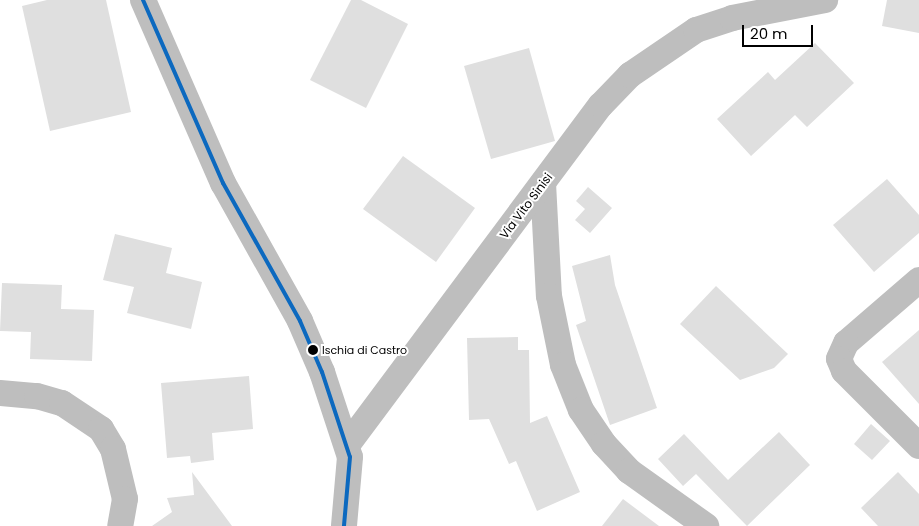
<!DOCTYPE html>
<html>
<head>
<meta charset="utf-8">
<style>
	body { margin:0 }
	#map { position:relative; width:919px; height:526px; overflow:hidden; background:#fff; font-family:Poppins,sans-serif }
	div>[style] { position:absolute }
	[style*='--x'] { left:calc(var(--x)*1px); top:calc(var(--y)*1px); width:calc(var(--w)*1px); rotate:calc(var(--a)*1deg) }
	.building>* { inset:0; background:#dfdfdf }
	.minor>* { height:26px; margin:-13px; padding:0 13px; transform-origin:13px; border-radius:13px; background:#bebebe }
	.bus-1>* { height:4px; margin:-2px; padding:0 2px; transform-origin:2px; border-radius:2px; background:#0c69bf }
	.dots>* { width:14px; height:14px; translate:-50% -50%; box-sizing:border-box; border:2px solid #fff; border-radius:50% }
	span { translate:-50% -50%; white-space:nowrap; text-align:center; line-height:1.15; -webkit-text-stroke:4px #fff; paint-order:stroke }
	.bus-label { font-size:11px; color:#000 }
	.left { translate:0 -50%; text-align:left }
	.street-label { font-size:12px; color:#000 }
	.scale { position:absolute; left:742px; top:25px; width:71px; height:22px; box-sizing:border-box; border:2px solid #000; border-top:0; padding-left:6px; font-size:15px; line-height:18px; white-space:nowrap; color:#000; -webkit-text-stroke:4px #fff; paint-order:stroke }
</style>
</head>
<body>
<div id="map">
	<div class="building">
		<i style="clip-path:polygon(47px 0,106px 0,131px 112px,50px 131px,22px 6px)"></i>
		<i style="clip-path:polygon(351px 0,361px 0,408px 24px,366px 108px,310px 80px)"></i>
		<i style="clip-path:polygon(887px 0,919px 0,919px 33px,882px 26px)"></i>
		<i style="clip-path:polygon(815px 43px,854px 83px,807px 127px,795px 115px,751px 156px,717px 119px,768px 72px,775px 80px)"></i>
		<i style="clip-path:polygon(529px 48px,555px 141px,491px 159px,464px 66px)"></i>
		<i style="clip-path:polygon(403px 156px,475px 208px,436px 262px,363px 209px)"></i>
		<i style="clip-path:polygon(887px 179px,919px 215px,919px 233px,874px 272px,833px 225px)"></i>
		<i style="clip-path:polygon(588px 187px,612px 208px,590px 233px,575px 220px,585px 209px,576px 201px)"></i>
		<i style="clip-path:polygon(115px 234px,172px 248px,166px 273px,202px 282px,191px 329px,127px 313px,134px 287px,103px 280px)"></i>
		<i style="clip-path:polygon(610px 255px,615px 285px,657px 408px,610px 425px,576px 325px,586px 321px,572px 266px)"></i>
		<i style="clip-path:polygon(2px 283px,62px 285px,61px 309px,94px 310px,92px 361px,30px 359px,31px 332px,0 331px)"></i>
		<i style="clip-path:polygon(716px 286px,788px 354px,774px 368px,740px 380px,680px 324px)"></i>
		<i style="clip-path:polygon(919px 330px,919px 404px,882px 362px)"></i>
		<i style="clip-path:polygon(518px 337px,518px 350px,529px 350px,530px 423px,547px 416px,580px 492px,537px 511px,516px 461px,509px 464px,489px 419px,469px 420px,467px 338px)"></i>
		<i style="clip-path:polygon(249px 376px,253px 429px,212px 433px,214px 460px,191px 463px,190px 456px,167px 458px,161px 383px)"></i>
		<i style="clip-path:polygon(871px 424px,890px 441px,872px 460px,854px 444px)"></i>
		<i style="clip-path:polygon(779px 432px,810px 465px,747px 526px,696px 474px,683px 486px,658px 459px,684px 434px,728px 480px)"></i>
		<i style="clip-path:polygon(192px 472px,232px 526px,152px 526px,172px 512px,167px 498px,194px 495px)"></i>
		<i style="clip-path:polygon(898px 472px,919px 494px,919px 526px,878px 526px,861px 508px)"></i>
		<i style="clip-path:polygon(623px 499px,659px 526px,602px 526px)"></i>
	</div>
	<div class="minor">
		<i style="--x:143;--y:0;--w:200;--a:66.4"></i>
		<i style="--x:223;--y:183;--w:158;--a:60.8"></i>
		<i style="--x:300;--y:321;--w:56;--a:66.7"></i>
		<i style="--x:322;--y:372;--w:89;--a:71.8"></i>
		<i style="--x:350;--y:457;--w:69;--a:95"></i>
		<i style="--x:543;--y:183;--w:113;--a:87"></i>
		<i style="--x:549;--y:296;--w:70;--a:78.5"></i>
		<i style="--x:563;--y:365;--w:48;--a:68.2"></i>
		<i style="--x:581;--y:410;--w:41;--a:55.9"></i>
		<i style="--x:604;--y:444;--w:37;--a:47"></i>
		<i style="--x:629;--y:471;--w:95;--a:35.5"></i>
		<i style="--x:919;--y:280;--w:96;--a:139.2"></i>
		<i style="--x:846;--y:343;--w:17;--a:114"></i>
		<i style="--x:839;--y:359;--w:13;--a:67"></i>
		<i style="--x:844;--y:371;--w:106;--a:45"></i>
		<i style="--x:0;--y:393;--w:37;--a:5"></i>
		<i style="--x:37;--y:396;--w:26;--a:16"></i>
		<i style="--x:62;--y:403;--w:47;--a:33.7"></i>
		<i style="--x:101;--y:429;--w:23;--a:59"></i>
		<i style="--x:113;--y:449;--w:51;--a:76.5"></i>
		<i style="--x:125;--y:499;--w:27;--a:100"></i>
		<i style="--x:348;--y:444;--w:423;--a:-53.3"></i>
		<i style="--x:601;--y:105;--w:42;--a:-46"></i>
		<i style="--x:630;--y:75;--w:80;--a:-34.3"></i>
		<i style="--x:696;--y:30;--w:38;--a:-18"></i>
		<i style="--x:732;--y:18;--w:95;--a:-11"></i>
	</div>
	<div class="bus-1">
		<i style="--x:143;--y:0;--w:200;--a:66.4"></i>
		<i style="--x:223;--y:183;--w:158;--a:60.8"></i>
		<i style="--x:300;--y:321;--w:56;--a:66.7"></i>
		<i style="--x:322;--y:372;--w:89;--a:71.8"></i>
		<i style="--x:350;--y:457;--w:69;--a:95"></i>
	</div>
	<div class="dots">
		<i style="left:313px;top:350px;background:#000"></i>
	</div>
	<div class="bus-label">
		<span class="left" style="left:322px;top:350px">Ischia di Castro</span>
	</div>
	<div class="street-label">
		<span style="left:526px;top:206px;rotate:-53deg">Via Vito Sinisi</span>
	</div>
	<div class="scale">20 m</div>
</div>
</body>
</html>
